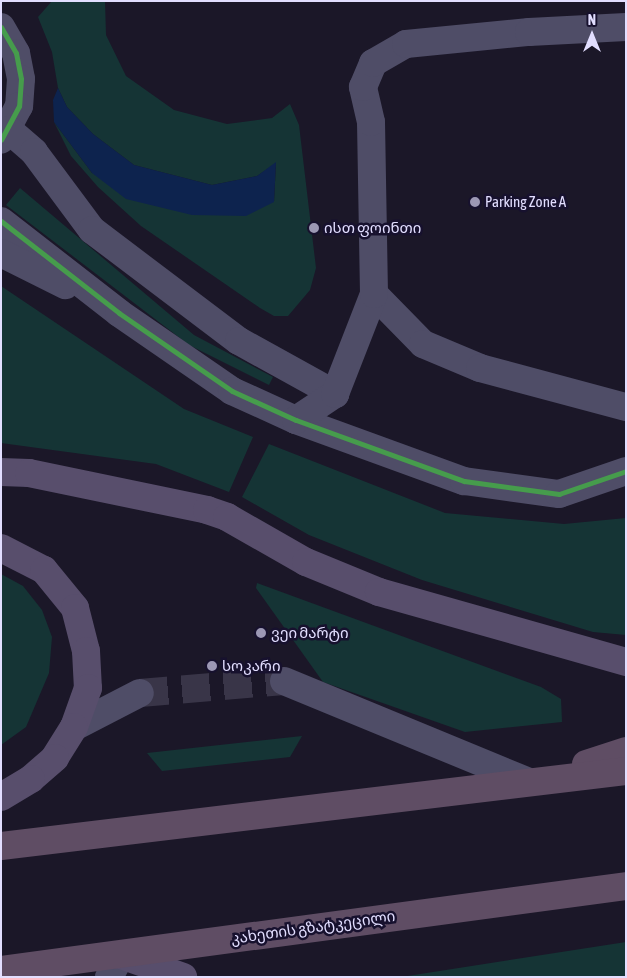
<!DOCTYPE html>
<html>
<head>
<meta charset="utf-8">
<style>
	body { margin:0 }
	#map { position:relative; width:627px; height:978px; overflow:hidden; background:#1b1728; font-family:"Asap Condensed","Noto Sans Georgian",sans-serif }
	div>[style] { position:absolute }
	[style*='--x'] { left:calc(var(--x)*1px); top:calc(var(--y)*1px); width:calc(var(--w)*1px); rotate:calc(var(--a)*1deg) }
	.green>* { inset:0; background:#153435 }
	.water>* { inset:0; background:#0d234e }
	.minor-tunnel>* { height:28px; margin-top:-14px; transform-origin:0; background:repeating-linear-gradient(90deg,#393548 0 28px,transparent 0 42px) }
	.minor>* { height:28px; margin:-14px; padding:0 14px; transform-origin:14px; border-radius:14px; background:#4f4d67 }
	.major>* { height:28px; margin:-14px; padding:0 14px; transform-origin:14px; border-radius:14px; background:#584e6c }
	.highway>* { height:28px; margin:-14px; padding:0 14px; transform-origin:14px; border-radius:14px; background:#5f4d64 }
	.cycleway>* { height:5px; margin:-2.5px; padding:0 2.5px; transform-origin:2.5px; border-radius:2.5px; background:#469c4c }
	.dots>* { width:14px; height:14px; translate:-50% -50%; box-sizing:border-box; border:2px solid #17112e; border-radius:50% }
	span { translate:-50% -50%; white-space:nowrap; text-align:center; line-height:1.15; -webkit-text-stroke:5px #17112e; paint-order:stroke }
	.poi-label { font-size:15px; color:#e2deff }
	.left { translate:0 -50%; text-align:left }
	.street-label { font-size:15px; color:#e2deff }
	.frame { position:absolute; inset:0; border:2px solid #e2deff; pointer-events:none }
	.north { position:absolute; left:567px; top:10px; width:50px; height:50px; -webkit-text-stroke:4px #17112e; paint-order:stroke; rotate:0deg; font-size:14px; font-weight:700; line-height:20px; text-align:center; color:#e2deff }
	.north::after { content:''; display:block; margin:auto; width:18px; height:22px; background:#e2deff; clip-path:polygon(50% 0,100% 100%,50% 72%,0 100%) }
</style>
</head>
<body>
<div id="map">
	<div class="green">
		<i style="clip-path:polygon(52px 1px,105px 1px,106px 35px,126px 76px,174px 110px,227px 124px,272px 118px,290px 104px,299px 125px,316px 268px,310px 290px,288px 316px,274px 316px,260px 308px,141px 226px,98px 187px,71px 156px,54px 122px,92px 173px,274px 202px,276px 163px,257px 176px,212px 185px,134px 165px,93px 134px,67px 107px,58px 88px,52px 52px,38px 17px)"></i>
		<i style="clip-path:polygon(20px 188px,194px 335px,273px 377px,269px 385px,189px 345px,6px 205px)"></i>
		<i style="clip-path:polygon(1px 286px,184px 409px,253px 437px,229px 492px,156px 464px,1px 443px)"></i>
		<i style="clip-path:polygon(269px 444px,445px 513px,564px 524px,626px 518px,626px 635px,593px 632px,422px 580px,309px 535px,242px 497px)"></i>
		<i style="clip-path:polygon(1px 574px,23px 586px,42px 610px,52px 637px,49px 673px,26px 727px,1px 745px)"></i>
		<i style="clip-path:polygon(257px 583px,541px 687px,561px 699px,562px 722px,465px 732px,323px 682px,256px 588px)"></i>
		<i style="clip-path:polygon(302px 736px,290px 757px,162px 771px,147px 753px)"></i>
		<i style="clip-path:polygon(626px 942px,626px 977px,401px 977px)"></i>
	</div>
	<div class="water">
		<i style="clip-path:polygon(58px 88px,67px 107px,93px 134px,134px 165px,212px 185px,257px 176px,276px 162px,274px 202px,246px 216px,192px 215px,126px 199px,92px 173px,54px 122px,53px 100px)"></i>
	</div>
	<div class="minor-tunnel">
		<i style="--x:140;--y:693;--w:144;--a:-4.8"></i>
	</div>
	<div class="minor">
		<i style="--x:1;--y:27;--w:30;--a:60"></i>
		<i style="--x:16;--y:53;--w:26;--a:79"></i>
		<i style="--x:21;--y:79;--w:27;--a:94"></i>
		<i style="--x:19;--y:106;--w:38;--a:118"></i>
		<i style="--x:9;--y:130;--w:33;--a:41"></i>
		<i style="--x:34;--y:152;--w:97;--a:53.4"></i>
		<i style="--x:92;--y:230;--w:184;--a:37.1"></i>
		<i style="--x:239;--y:341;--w:110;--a:28.9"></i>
		<i style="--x:1;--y:221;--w:150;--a:37.9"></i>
		<i style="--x:119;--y:313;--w:137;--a:34.6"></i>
		<i style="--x:232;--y:391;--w:70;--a:24.4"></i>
		<i style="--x:296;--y:420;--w:179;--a:20"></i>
		<i style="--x:464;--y:481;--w:96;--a:7.8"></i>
		<i style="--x:559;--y:494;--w:71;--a:-18.9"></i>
		<i style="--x:1;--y:253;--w:72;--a:26.6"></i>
		<i style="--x:374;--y:294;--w:70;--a:45.6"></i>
		<i style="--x:423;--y:344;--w:62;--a:22.8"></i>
		<i style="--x:480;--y:368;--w:151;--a:15"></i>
		<i style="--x:296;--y:420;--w:47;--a:-33.7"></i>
		<i style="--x:335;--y:394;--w:107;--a:-68.7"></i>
		<i style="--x:374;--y:294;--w:172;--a:-91"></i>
		<i style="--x:371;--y:122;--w:36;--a:-103"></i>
		<i style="--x:363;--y:87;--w:26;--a:-67"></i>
		<i style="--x:373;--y:63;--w:38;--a:-30"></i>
		<i style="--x:406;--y:44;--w:124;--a:-5.6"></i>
		<i style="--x:529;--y:32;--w:97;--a:-3"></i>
		<i style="--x:284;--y:681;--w:265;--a:22.4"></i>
		<i style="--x:74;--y:727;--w:74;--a:-27.3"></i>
		<i style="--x:109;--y:977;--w:25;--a:-61"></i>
	</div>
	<div class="major">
		<i style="--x:1;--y:472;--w:28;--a:2"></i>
		<i style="--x:29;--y:473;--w:182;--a:11.7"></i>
		<i style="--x:207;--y:510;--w:21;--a:19"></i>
		<i style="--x:227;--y:517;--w:91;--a:29.7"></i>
		<i style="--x:306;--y:562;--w:79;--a:22.3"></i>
		<i style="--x:379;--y:592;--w:257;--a:15.8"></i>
		<i style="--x:1;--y:548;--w:48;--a:27.1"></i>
		<i style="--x:44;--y:570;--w:49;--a:50.8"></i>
		<i style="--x:75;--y:608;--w:44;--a:75.7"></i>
		<i style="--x:86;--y:651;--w:37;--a:87"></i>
		<i style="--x:88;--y:688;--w:41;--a:109.7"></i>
		<i style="--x:74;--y:727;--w:36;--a:122"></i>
		<i style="--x:55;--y:758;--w:32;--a:139"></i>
		<i style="--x:31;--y:779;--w:35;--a:149"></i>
		<i style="--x:121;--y:955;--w:66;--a:19.5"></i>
	</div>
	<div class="highway">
		<i style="--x:586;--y:764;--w:42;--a:-18"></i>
		<i style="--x:1;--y:846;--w:629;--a:-6.84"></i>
		<i style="--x:1;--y:970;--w:631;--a:-7.65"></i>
	</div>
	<div class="cycleway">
		<i style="--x:1;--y:27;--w:30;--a:60"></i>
		<i style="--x:16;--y:53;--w:26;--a:79"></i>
		<i style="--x:21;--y:79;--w:27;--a:94"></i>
		<i style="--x:19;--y:106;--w:38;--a:118"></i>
		<i style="--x:1;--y:221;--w:150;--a:37.9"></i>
		<i style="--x:119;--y:313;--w:137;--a:34.6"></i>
		<i style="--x:232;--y:391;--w:70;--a:24.4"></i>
		<i style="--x:296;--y:420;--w:179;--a:20"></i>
		<i style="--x:464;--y:481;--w:96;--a:7.8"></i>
		<i style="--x:559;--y:494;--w:71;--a:-18.9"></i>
	</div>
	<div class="dots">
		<i style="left:475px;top:202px;background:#9c98b4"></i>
		<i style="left:314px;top:228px;background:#9c98b4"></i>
		<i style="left:261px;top:633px;background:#9c98b4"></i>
		<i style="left:212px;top:666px;background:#9c98b4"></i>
	</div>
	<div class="poi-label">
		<span class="left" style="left:485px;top:202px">Parking Zone A</span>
		<span class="left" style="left:324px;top:228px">ისთ ფოინთი</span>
		<span class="left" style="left:271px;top:633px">ვეი მარტი</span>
		<span class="left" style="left:222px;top:666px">სოკარი</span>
	</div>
	<div class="street-label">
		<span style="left:313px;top:927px;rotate:-8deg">კახეთის გზატკეცილი</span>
	</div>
	<div class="frame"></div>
	<div class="north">N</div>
</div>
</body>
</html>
